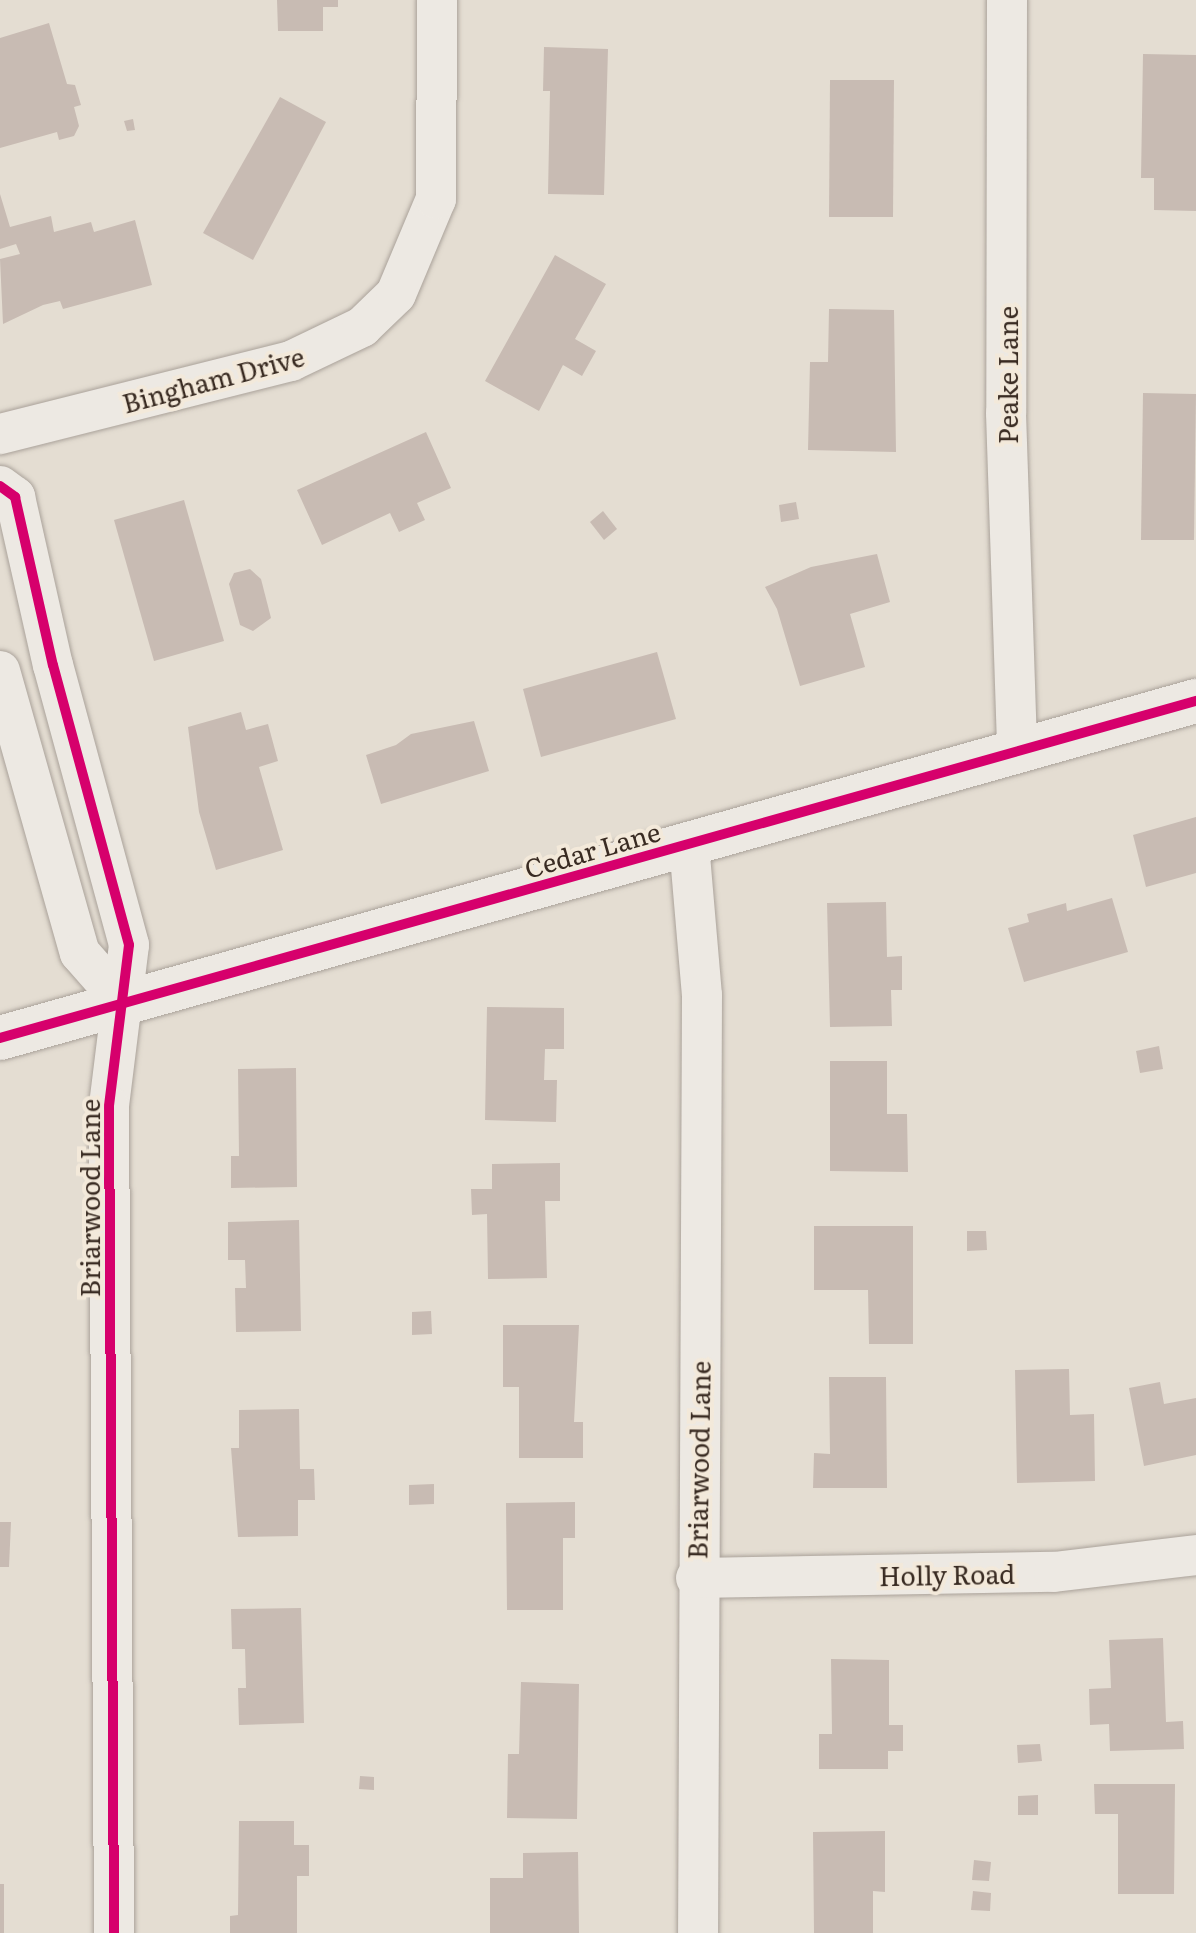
<!DOCTYPE html>
<html>
<head>
<meta charset="utf-8">
<style>
	body { margin:0 }
	#map { position:relative; width:1196px; height:1933px; overflow:hidden; background:#e4ddd2; font-family:Literata,serif }
	div>[style] { position:absolute }
	[style*='--x'] { left:calc(var(--x)*1px); top:calc(var(--y)*1px); width:calc(var(--w)*1px); rotate:calc(var(--a)*1deg) }
	.building>* { inset:0; background:#c8bbb3 }
	.roads { filter:drop-shadow(0 0 2px #aaa29a) drop-shadow(0 0 2px #aaa29a) }
	.minor>* { height:40px; margin:-20px; padding:0 20px; transform-origin:20px; border-radius:20px; background:#ede9e3 }
	.secondary>* { height:44px; margin:-22px; padding:0 22px; transform-origin:22px; border-radius:22px; background:#ede9e3 }
	.cycleway>* { height:10px; margin:-5px; padding:0 5px; transform-origin:5px; border-radius:5px; background:#d6006c }
	span { translate:-50% -50%; white-space:nowrap; text-align:center; line-height:1.15; -webkit-text-stroke:8px #f3e9da; paint-order:stroke }
	.street-label { font-size:26px; color:#392b22 }
</style>
</head>
<body>
<div id="map">
	<div class="building">
		<i style="clip-path:polygon(277px 0,338px 0,338px 7px,323px 7px,323px 31px,278px 31px)"></i>
		<i style="clip-path:polygon(49px 23px,67px 84px,75px 85px,81px 105px,74px 107px,79px 126px,74px 136px,59px 140px,57px 132px,0 148px,0 38px)"></i>
		<i style="clip-path:polygon(544px 47px,608px 49px,604px 195px,548px 194px,550px 91px,543px 91px)"></i>
		<i style="clip-path:polygon(1143px 54px,1196px 55px,1196px 211px,1154px 210px,1154px 178px,1141px 178px)"></i>
		<i style="clip-path:polygon(830px 80px,894px 80px,893px 217px,829px 217px)"></i>
		<i style="clip-path:polygon(280px 97px,326px 122px,253px 260px,203px 233px)"></i>
		<i style="clip-path:polygon(133px 119px,135px 130px,127px 131px,124px 121px)"></i>
		<i style="clip-path:polygon(0 194px,10px 227px,51px 216px,54px 232px,91px 222px,94px 232px,135px 220px,152px 285px,63px 309px,60px 301px,43px 305px,3px 324px,0 259px,20px 254px,16px 244px,0 249px)"></i>
		<i style="clip-path:polygon(555px 255px,606px 284px,575px 339px,596px 351px,582px 376px,563px 365px,539px 411px,485px 381px)"></i>
		<i style="clip-path:polygon(829px 309px,894px 310px,896px 452px,808px 450px,810px 362px,828px 362px)"></i>
		<i style="clip-path:polygon(1143px 393px,1196px 394px,1194px 540px,1141px 540px)"></i>
		<i style="clip-path:polygon(426px 432px,451px 488px,417px 503px,425px 520px,399px 532px,390px 513px,322px 545px,297px 490px)"></i>
		<i style="clip-path:polygon(184px 500px,224px 641px,154px 661px,114px 520px)"></i>
		<i style="clip-path:polygon(796px 502px,799px 519px,781px 522px,779px 505px)"></i>
		<i style="clip-path:polygon(603px 511px,617px 529px,604px 540px,590px 522px)"></i>
		<i style="clip-path:polygon(877px 554px,890px 602px,850px 614px,865px 667px,800px 686px,777px 609px,765px 587px,811px 567px)"></i>
		<i style="clip-path:polygon(250px 569px,261px 579px,271px 618px,253px 631px,240px 625px,229px 584px,234px 573px)"></i>
		<i style="clip-path:polygon(657px 652px,676px 719px,541px 757px,523px 689px)"></i>
		<i style="clip-path:polygon(241px 712px,246px 730px,268px 724px,278px 761px,259px 767px,283px 850px,216px 870px,199px 812px,188px 727px)"></i>
		<i style="clip-path:polygon(474px 721px,489px 771px,381px 804px,366px 755px,396px 745px,411px 734px)"></i>
		<i style="clip-path:polygon(1196px 817px,1196px 873px,1146px 887px,1133px 835px)"></i>
		<i style="clip-path:polygon(1112px 898px,1128px 952px,1024px 982px,1008px 928px,1029px 922px,1027px 914px,1066px 903px,1067px 911px)"></i>
		<i style="clip-path:polygon(886px 902px,887px 957px,902px 956px,902px 990px,891px 990px,892px 1026px,830px 1027px,827px 903px)"></i>
		<i style="clip-path:polygon(487px 1007px,564px 1008px,564px 1049px,545px 1049px,544px 1080px,557px 1080px,556px 1122px,485px 1120px)"></i>
		<i style="clip-path:polygon(1159px 1046px,1163px 1069px,1140px 1073px,1136px 1051px)"></i>
		<i style="clip-path:polygon(830px 1061px,887px 1061px,887px 1114px,907px 1114px,908px 1172px,830px 1171px)"></i>
		<i style="clip-path:polygon(296px 1068px,297px 1187px,231px 1188px,231px 1156px,239px 1156px,238px 1069px)"></i>
		<i style="clip-path:polygon(560px 1163px,560px 1201px,545px 1201px,547px 1278px,488px 1279px,487px 1214px,472px 1215px,471px 1189px,492px 1189px,492px 1164px)"></i>
		<i style="clip-path:polygon(299px 1220px,301px 1331px,236px 1332px,235px 1288px,246px 1288px,245px 1260px,228px 1260px,228px 1222px)"></i>
		<i style="clip-path:polygon(814px 1226px,913px 1226px,913px 1344px,869px 1344px,868px 1290px,814px 1290px)"></i>
		<i style="clip-path:polygon(967px 1231px,986px 1231px,987px 1250px,967px 1251px)"></i>
		<i style="clip-path:polygon(431px 1311px,432px 1334px,412px 1335px,412px 1312px)"></i>
		<i style="clip-path:polygon(503px 1325px,579px 1325px,574px 1422px,583px 1422px,583px 1458px,519px 1458px,519px 1387px,503px 1387px)"></i>
		<i style="clip-path:polygon(1069px 1369px,1070px 1415px,1094px 1414px,1095px 1481px,1017px 1483px,1015px 1370px)"></i>
		<i style="clip-path:polygon(829px 1377px,886px 1377px,887px 1488px,813px 1488px,814px 1453px,830px 1454px)"></i>
		<i style="clip-path:polygon(1160px 1382px,1164px 1404px,1196px 1398px,1196px 1455px,1144px 1466px,1129px 1388px)"></i>
		<i style="clip-path:polygon(299px 1409px,300px 1469px,314px 1469px,315px 1500px,298px 1500px,298px 1536px,238px 1537px,231px 1448px,239px 1448px,239px 1410px)"></i>
		<i style="clip-path:polygon(434px 1484px,434px 1504px,409px 1505px,409px 1485px)"></i>
		<i style="clip-path:polygon(575px 1502px,575px 1538px,563px 1538px,563px 1610px,507px 1610px,506px 1503px)"></i>
		<i style="clip-path:polygon(0 1522px,11px 1522px,9px 1567px,0 1567px)"></i>
		<i style="clip-path:polygon(301px 1608px,304px 1723px,239px 1725px,238px 1688px,246px 1688px,245px 1649px,232px 1649px,231px 1609px)"></i>
		<i style="clip-path:polygon(1163px 1638px,1166px 1722px,1183px 1721px,1184px 1749px,1110px 1751px,1109px 1724px,1090px 1725px,1089px 1689px,1111px 1688px,1109px 1640px)"></i>
		<i style="clip-path:polygon(831px 1659px,889px 1660px,889px 1725px,903px 1725px,903px 1751px,888px 1751px,888px 1769px,819px 1769px,819px 1734px,832px 1734px)"></i>
		<i style="clip-path:polygon(521px 1682px,579px 1684px,577px 1819px,507px 1818px,508px 1754px,519px 1754px)"></i>
		<i style="clip-path:polygon(1040px 1744px,1042px 1761px,1018px 1763px,1017px 1745px)"></i>
		<i style="clip-path:polygon(360px 1776px,374px 1777px,374px 1790px,359px 1789px)"></i>
		<i style="clip-path:polygon(1094px 1784px,1175px 1784px,1174px 1894px,1118px 1894px,1118px 1814px,1095px 1814px)"></i>
		<i style="clip-path:polygon(1038px 1795px,1038px 1815px,1018px 1815px,1018px 1796px)"></i>
		<i style="clip-path:polygon(239px 1821px,294px 1821px,294px 1845px,309px 1845px,309px 1876px,297px 1876px,297px 1933px,230px 1933px,230px 1916px,238px 1915px)"></i>
		<i style="clip-path:polygon(885px 1831px,885px 1892px,873px 1891px,873px 1933px,814px 1933px,813px 1832px)"></i>
		<i style="clip-path:polygon(578px 1852px,579px 1933px,490px 1933px,490px 1878px,523px 1878px,523px 1853px)"></i>
		<i style="clip-path:polygon(974px 1860px,991px 1862px,989px 1881px,972px 1880px)"></i>
		<i style="clip-path:polygon(0 1884px,4px 1884px,4px 1933px,0 1933px)"></i>
		<i style="clip-path:polygon(973px 1891px,991px 1893px,990px 1911px,971px 1910px)"></i>
	</div>
	<div class="roads">
		<div class="minor">
			<i style="--x:1007;--y:0;--w:413;--a:90.1"></i>
			<i style="--x:1006;--y:413;--w:338;--a:88.1"></i>
			<i style="--x:0;--y:434;--w:300;--a:-14.1"></i>
			<i style="--x:291;--y:361;--w:79;--a:-25.6"></i>
			<i style="--x:362;--y:327;--w:47;--a:-44.1"></i>
			<i style="--x:396;--y:294;--w:103;--a:-67.2"></i>
			<i style="--x:436;--y:199;--w:199;--a:-89.7"></i>
			<i style="--x:0;--y:486;--w:19;--a:36"></i>
			<i style="--x:15;--y:497;--w:172;--a:77.3"></i>
			<i style="--x:53;--y:665;--w:290;--a:74.8"></i>
			<i style="--x:129;--y:945;--w:162;--a:97.1"></i>
			<i style="--x:109;--y:1106;--w:827;--a:89.65"></i>
			<i style="--x:0;--y:671;--w:293;--a:74.2"></i>
			<i style="--x:80;--y:953;--w:67;--a:48.7"></i>
			<i style="--x:689;--y:844;--w:152;--a:85.1"></i>
			<i style="--x:702;--y:995;--w:938;--a:90.24"></i>
			<i style="--x:696;--y:1578;--w:358;--a:-1"></i>
			<i style="--x:1054;--y:1572;--w:143;--a:-6.8"></i>
		</div>
		<div class="secondary">
			<i style="--x:0;--y:1038;--w:1243;--a:-15.74"></i>
		</div>
	</div>
	<div class="cycleway">
		<i style="--x:0;--y:486;--w:19;--a:36"></i>
		<i style="--x:15;--y:497;--w:172;--a:77.3"></i>
		<i style="--x:53;--y:665;--w:290;--a:74.8"></i>
		<i style="--x:129;--y:945;--w:162;--a:97.1"></i>
		<i style="--x:109;--y:1106;--w:827;--a:89.65"></i>
		<i style="--x:0;--y:1038;--w:1243;--a:-15.74"></i>
	</div>
	<div class="street-label">
		<span style="left:1007px;top:375px;rotate:-90deg">Peake Lane</span>
		<span style="left:213px;top:379px;rotate:-15deg">Bingham Drive</span>
		<span style="left:592px;top:849px;rotate:-16deg">Cedar Lane</span>
		<span style="left:89px;top:1198px;rotate:-90deg">Briarwood Lane</span>
		<span style="left:698px;top:1460px;rotate:-89deg">Briarwood Lane</span>
		<span style="left:947px;top:1574px;rotate:-1deg">Holly Road</span>
	</div>
</div>
</body>
</html>
